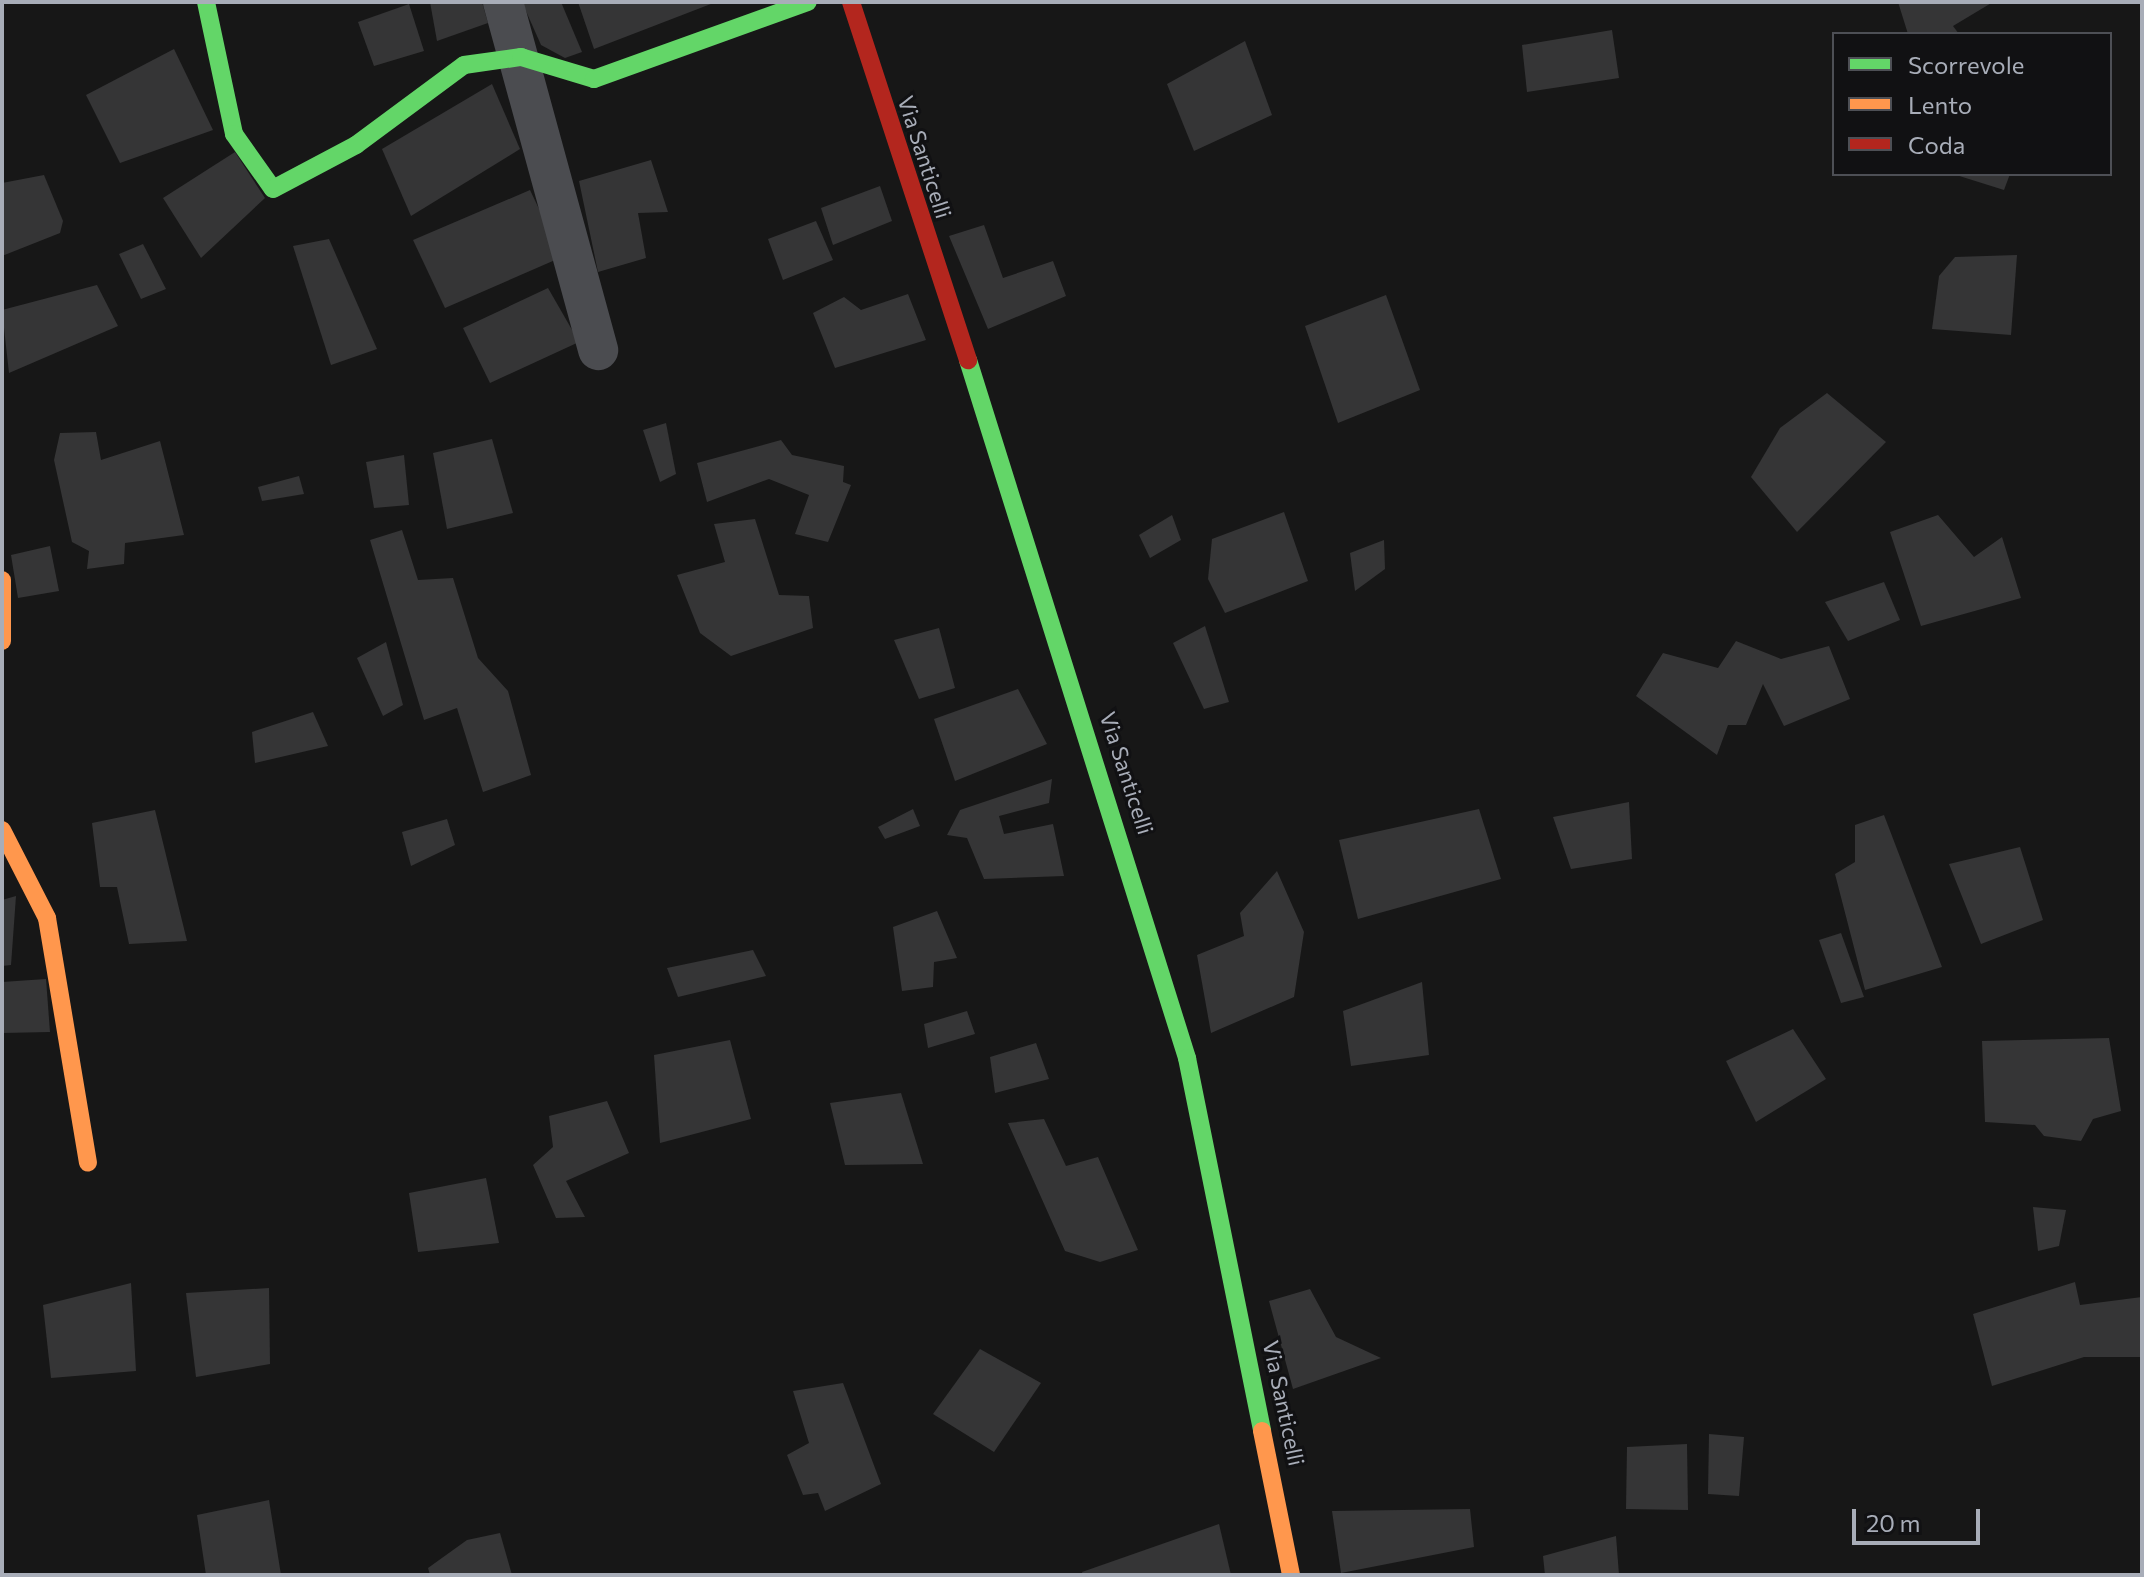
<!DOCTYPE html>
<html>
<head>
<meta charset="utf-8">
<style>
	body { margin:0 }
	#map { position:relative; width:2144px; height:1577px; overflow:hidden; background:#171717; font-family:Commissioner,sans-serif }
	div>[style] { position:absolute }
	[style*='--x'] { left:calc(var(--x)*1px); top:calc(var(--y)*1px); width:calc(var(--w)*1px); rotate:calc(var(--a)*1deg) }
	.building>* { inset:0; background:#353536 }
	.street>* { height:40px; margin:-20px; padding:0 20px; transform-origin:20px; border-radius:20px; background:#4b4c50 }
	.fast>* { height:18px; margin:-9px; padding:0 9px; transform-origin:9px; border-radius:9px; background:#63d668 }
	.slow>* { height:18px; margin:-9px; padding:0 9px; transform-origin:9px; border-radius:9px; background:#ff974d }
	.jam>* { height:18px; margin:-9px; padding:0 9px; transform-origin:9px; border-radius:9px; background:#b3261e }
	span { translate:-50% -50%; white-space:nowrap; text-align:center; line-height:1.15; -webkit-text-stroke:6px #111113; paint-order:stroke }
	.street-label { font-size:22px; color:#a8adb8 }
	.frame { position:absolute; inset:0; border:4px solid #a8adb8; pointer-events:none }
	.legend { position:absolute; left:1832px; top:32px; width:280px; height:144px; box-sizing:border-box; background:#111113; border:2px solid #4d4f55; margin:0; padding:10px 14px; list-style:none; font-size:24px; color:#a8adb8 }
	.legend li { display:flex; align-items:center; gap:16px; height:40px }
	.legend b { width:40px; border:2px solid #4d4f55 }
	.scale { position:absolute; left:1852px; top:1509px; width:128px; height:36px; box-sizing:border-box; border:4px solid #a8adb8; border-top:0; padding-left:10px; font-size:24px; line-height:28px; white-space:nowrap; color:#a8adb8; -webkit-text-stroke:6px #111113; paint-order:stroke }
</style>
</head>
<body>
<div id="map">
	<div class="building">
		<i style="clip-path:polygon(430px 2px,482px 2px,488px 23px,437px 41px)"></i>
		<i style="clip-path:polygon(522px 2px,561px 2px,582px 52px,565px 58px,541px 45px)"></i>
		<i style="clip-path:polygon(578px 2px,716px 2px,594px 49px)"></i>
		<i style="clip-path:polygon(1898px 2px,1993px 2px,1953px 26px,1959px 34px,1908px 34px)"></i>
		<i style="clip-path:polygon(409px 4px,424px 51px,374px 66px,358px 22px)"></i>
		<i style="clip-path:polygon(1612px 30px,1619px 78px,1527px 92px,1522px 45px)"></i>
		<i style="clip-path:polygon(1245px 41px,1272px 115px,1194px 151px,1167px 84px)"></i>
		<i style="clip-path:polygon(174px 49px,213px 130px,120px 163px,86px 95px)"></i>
		<i style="clip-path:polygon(492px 84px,520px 149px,411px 216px,382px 149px)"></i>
		<i style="clip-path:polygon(235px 152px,265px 198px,201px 258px,163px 198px)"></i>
		<i style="clip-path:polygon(651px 160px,668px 212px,638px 213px,646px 258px,598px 272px,579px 181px)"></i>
		<i style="clip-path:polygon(1953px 174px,2010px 174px,2004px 190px)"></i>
		<i style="clip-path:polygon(44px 175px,63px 221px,60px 233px,2px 256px,2px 183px)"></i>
		<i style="clip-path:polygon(880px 186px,892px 221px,833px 245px,821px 208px)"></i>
		<i style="clip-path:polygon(530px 190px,562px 257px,445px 308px,413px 240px)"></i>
		<i style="clip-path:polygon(816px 221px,833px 260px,783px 280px,768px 239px)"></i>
		<i style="clip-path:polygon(984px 225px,1003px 278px,1053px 261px,1066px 296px,988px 329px,949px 236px)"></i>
		<i style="clip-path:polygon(329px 239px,377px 349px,331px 365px,293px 246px)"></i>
		<i style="clip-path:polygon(143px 244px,166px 289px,141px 299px,119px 254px)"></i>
		<i style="clip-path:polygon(2017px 255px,2011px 335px,1932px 329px,1939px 276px,1955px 257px)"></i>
		<i style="clip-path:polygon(97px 285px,118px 326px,9px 373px,2px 310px)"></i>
		<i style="clip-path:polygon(548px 288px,579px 342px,490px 383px,463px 328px)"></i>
		<i style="clip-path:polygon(908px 294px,926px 340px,835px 368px,813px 313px,844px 297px,861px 310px)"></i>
		<i style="clip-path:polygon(1386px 295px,1420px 390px,1338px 423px,1305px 326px)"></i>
		<i style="clip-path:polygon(1827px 393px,1886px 442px,1797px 532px,1751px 477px,1780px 428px)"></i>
		<i style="clip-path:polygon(666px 423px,676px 474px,660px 482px,643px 430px)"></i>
		<i style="clip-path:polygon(96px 432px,101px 460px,160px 441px,184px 535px,125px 543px,124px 564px,87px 569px,89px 551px,72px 542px,54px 460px,60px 433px)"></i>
		<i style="clip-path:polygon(492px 439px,513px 513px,447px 529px,433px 453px)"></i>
		<i style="clip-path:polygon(781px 440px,792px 455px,844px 466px,843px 482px,851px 485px,828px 542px,795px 534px,809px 495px,769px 479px,707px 502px,697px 463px)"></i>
		<i style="clip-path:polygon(404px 455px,409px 505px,374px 508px,366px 462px)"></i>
		<i style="clip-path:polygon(299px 476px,304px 494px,262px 501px,258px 487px)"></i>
		<i style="clip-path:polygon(1284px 512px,1308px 581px,1225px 613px,1208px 579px,1212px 539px)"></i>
		<i style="clip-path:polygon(1172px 515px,1181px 540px,1150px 558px,1139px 535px)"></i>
		<i style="clip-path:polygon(1938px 515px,1974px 557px,2002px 537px,2021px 598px,1921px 626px,1890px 532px)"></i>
		<i style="clip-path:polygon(755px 519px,779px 595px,809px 596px,813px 628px,731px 656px,700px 633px,677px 575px,725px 562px,714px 524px)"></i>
		<i style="clip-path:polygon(402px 530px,418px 580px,453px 578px,478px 658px,508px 691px,531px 775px,483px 792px,457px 708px,424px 720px,370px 540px)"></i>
		<i style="clip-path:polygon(1384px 540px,1385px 569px,1355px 591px,1350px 553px)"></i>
		<i style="clip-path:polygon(50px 546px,59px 591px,18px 598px,11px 555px)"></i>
		<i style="clip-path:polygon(1884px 582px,1900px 620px,1848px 641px,1825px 602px)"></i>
		<i style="clip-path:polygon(1205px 626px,1229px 702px,1204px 709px,1173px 643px)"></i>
		<i style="clip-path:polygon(939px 628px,955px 688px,919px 699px,894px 640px)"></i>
		<i style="clip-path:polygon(1736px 641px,1781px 659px,1829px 646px,1850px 699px,1784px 726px,1763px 684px,1746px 725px,1728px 725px,1717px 755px,1636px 696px,1663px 653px,1718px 668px)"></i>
		<i style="clip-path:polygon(386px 642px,403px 705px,383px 716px,357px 658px)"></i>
		<i style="clip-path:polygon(1018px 689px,1047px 744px,955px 781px,934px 719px)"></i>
		<i style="clip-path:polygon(313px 712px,328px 746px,255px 763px,252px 732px)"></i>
		<i style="clip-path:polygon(1052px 779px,1049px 803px,999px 816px,1004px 834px,1053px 824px,1064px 876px,984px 879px,967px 838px,947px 835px,960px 810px)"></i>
		<i style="clip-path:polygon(1629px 802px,1632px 859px,1571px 869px,1553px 817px)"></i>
		<i style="clip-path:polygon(913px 809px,920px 826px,885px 839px,878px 827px)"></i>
		<i style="clip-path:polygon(1479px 809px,1501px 879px,1358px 919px,1339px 840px)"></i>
		<i style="clip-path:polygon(155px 810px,187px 941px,129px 944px,117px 887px,100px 887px,92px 823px)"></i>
		<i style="clip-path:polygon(1884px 815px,1942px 967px,1865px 990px,1835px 874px,1855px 862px,1855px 825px)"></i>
		<i style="clip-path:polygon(447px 819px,455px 845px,411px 866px,402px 832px)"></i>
		<i style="clip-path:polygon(2020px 847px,2043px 920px,1981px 944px,1949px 864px)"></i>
		<i style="clip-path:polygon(1277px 871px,1304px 932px,1294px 997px,1211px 1033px,1197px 955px,1244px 936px,1240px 913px)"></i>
		<i style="clip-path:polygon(16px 896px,11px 965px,2px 966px,2px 900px)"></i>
		<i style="clip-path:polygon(937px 911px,957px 958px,934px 962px,933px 987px,902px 991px,893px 927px)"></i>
		<i style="clip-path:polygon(1841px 933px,1864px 997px,1841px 1003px,1819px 940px)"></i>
		<i style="clip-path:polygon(753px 950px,766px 976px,678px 997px,667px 968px)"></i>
		<i style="clip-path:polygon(46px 979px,50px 1032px,2px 1033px,2px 982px)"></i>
		<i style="clip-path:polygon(1422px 982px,1429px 1055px,1351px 1066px,1343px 1011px)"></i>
		<i style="clip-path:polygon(967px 1011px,975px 1034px,928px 1048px,924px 1024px)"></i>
		<i style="clip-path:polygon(1793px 1029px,1826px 1079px,1756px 1122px,1726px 1061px)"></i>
		<i style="clip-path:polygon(2109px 1038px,2121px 1111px,2093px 1119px,2081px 1141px,2044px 1136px,2035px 1125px,1985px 1122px,1982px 1041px)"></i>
		<i style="clip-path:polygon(730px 1040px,751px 1119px,660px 1143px,654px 1055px)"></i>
		<i style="clip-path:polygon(1036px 1043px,1049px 1079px,995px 1093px,990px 1057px)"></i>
		<i style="clip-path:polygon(901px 1093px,923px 1164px,845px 1165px,830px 1103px)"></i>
		<i style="clip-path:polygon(607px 1101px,629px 1153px,566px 1181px,585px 1217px,556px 1218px,533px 1165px,553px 1147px,549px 1116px)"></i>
		<i style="clip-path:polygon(1044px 1119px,1066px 1166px,1098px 1157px,1138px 1250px,1100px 1262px,1065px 1251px,1008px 1123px)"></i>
		<i style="clip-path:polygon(486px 1178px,499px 1243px,418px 1252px,409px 1193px)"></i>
		<i style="clip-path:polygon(2033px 1207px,2066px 1210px,2059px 1246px,2038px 1251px)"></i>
		<i style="clip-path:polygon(2075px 1282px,2080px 1305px,2142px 1297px,2142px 1357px,2084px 1357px,1992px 1386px,1973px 1314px)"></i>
		<i style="clip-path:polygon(131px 1283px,136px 1371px,51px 1378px,43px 1305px)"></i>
		<i style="clip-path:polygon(269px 1288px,270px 1364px,196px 1377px,186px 1293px)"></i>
		<i style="clip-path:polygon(1310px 1289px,1336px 1337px,1381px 1358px,1293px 1389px,1269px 1301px)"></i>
		<i style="clip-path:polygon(980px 1349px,1041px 1383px,994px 1452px,933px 1414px)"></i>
		<i style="clip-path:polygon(843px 1383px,881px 1484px,825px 1511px,818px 1493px,803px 1495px,787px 1455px,809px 1443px,793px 1391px)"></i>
		<i style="clip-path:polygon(1709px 1434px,1744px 1437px,1739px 1496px,1708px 1494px)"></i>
		<i style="clip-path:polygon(1687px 1444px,1688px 1510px,1626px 1509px,1627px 1447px)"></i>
		<i style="clip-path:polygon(269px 1500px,281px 1575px,206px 1575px,197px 1515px)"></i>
		<i style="clip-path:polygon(1470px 1509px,1474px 1547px,1341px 1573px,1332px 1511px)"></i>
		<i style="clip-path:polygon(1219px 1524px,1231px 1575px,1083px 1575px,1082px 1572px)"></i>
		<i style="clip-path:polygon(500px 1533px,512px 1575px,430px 1575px,428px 1568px,467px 1540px)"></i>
		<i style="clip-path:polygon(1616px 1536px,1619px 1575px,1545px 1575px,1543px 1556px)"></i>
	</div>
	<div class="street">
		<i style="--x:503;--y:2;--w:361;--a:74.7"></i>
	</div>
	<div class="fast">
		<i style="--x:206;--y:2;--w:135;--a:78"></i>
		<i style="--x:234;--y:134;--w:67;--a:54.7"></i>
		<i style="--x:273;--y:189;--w:94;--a:-27.9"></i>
		<i style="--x:356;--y:145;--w:134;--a:-36.5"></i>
		<i style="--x:464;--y:65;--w:58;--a:-8"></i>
		<i style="--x:521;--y:57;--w:76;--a:16.8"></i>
		<i style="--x:594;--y:79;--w:227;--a:-19.8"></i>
		<i style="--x:968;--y:360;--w:732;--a:72.58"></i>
		<i style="--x:1187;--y:1058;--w:380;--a:78.6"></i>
	</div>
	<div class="slow">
		<i style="--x:2;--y:580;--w:61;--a:90"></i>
		<i style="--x:2;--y:830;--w:99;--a:62.9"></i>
		<i style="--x:47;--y:918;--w:248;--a:80.5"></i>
		<i style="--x:1262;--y:1431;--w:147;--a:78.6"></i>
	</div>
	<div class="jam">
		<i style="--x:851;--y:2;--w:377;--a:71.9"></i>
	</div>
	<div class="street-label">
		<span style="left:925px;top:157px;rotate:72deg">Via Santicelli</span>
		<span style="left:1127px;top:773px;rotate:72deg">Via Santicelli</span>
		<span style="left:1284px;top:1403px;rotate:78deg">Via Santicelli</span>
	</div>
	<div class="frame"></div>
	<ul class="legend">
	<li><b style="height:10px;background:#63d668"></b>Scorrevole</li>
	<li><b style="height:10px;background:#ff974d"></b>Lento</li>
	<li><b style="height:10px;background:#b3261e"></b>Coda</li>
	</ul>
	<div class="scale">20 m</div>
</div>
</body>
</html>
